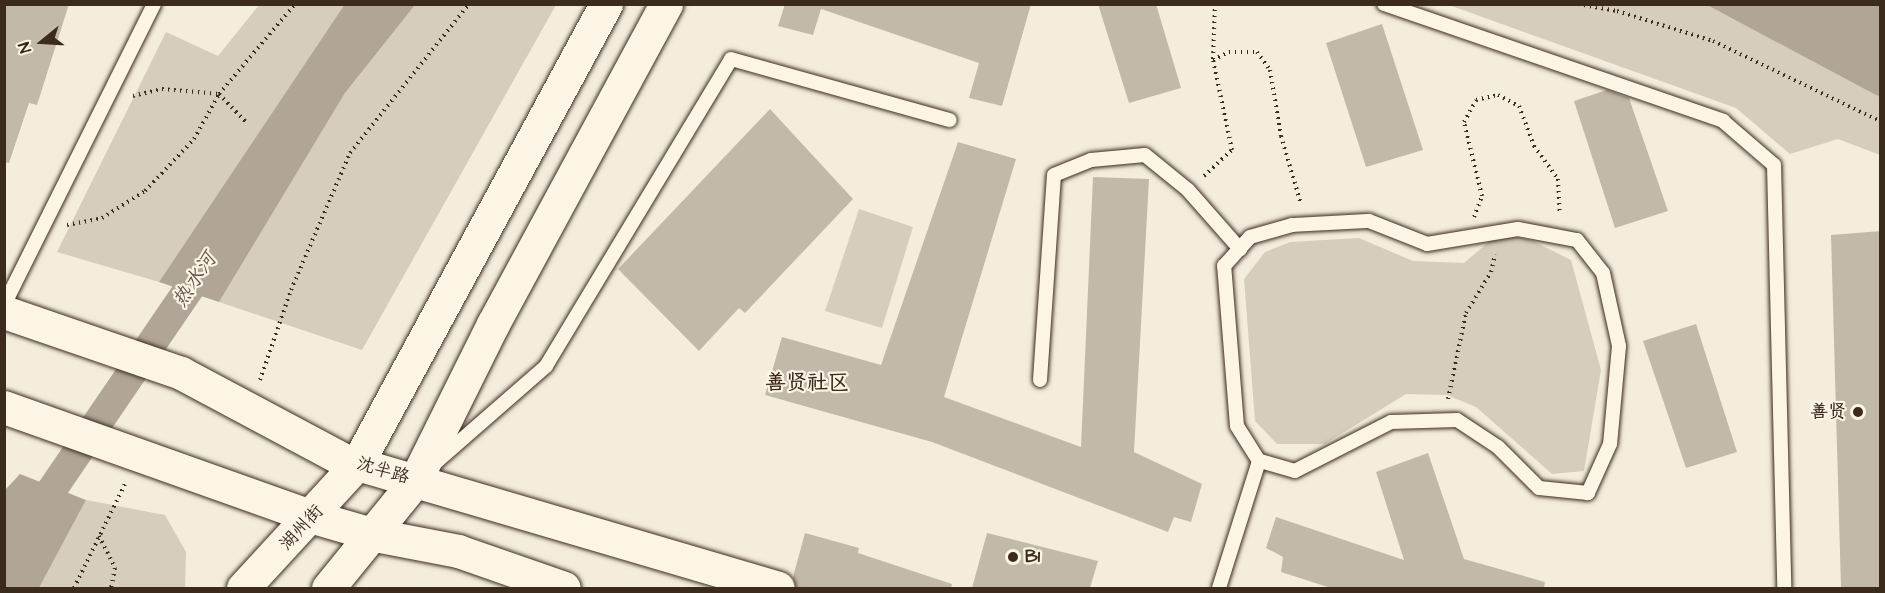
<!DOCTYPE html>
<html>
<head>
<meta charset="utf-8">
<style>
	body { margin:0 }
	#map { position:relative; width:1885px; height:593px; overflow:hidden; background:#f4eddd; font-family:"Architects Daughter","LXGW WenKai TC",sans-serif }
	div>[style] { position:absolute }
	[style*='--x'] { left:calc(var(--x)*1px); top:calc(var(--y)*1px); width:calc(var(--w)*1px); rotate:calc(var(--a)*1deg) }
	.green>* { inset:0; background:#d6cdbd }
	.water>* { inset:0; background:#b0a596 }
	.canal>* { height:30px; margin:-15px; padding:0 15px; transform-origin:15px; border-radius:15px; background:#b0a596 }
	.building>* { inset:0; background:#c3b9aa }
	.path>* { height:4px; margin-top:-2px; transform-origin:0; background:repeating-linear-gradient(90deg,#3b2a1e 0 1.5px,transparent 0 6px) }
	.roads { filter:drop-shadow(0 0 2px #3b2a1e) drop-shadow(0 0 2px #3b2a1e) }
	.lane>* { height:14px; margin:-7px; padding:0 7px; transform-origin:7px; border-radius:7px; background:#fcf5e5 }
	.secondary>* { height:33px; margin:-16.5px; padding:0 16.5px; transform-origin:16.5px; border-radius:16.5px; background:#fcf5e5 }
	.primary>* { height:33px; margin:-16.5px; padding:0 16.5px; transform-origin:16.5px; border-radius:16.5px; background:#fcf5e5 }
	.dots>* { width:16px; height:16px; translate:-50% -50%; box-sizing:border-box; border:3px solid #fcf5e5; border-radius:50% }
	span { translate:-50% -50%; white-space:nowrap; text-align:center; line-height:1.15; -webkit-text-stroke:4.5px #fcf5e5; paint-order:stroke }
	.poi-label { font-size:18px; color:#3b2a1e; font-weight:700 }
	.right { translate:-100% -50%; text-align:right }
	.left { translate:0 -50%; text-align:left }
	.street-label { font-size:18px; color:#3b2a1e }
	.water-label { font-size:20px; color:#645548; font-style:italic }
	.quarter-label { font-size:21px; color:#3b2a1e; font-weight:700 }
	.frame { position:absolute; inset:0; border:6px solid #3b2a1e; pointer-events:none }
	.north { position:absolute; left:12px; top:12px; width:60px; height:60px; -webkit-text-stroke:4px #fcf5e5; paint-order:stroke; rotate:252deg; font-size:16px; font-weight:700; line-height:24px; text-align:center; color:#3b2a1e }
	.north::after { content:''; display:block; margin:auto; width:21px; height:27px; background:#3b2a1e; clip-path:polygon(50% 0,100% 100%,50% 72%,0 100%) }
</style>
</head>
<body>
<div id="map">
	<div class="green">
		<i style="clip-path:polygon(259px 5px,345px 5px,159px 282px,57px 252px,166px 32px,218px 56px)"></i>
		<i style="clip-path:polygon(415px 5px,556px 5px,362px 350px,219px 302px,345px 93px)"></i>
		<i style="clip-path:polygon(1449px 5px,1707px 5px,1880px 97px,1880px 155px,1838px 139px,1790px 154px,1736px 108px)"></i>
		<i style="clip-path:polygon(859px 209px,913px 227px,882px 328px,825px 311px)"></i>
		<i style="clip-path:polygon(1500px 232px,1533px 241px,1571px 260px,1601px 370px,1584px 471px,1552px 474px,1476px 407px,1447px 395px,1406px 394px,1325px 444px,1277px 444px,1255px 421px,1244px 279px,1265px 252px,1290px 242px,1359px 238px,1413px 261px,1464px 263px)"></i>
		<i style="clip-path:polygon(86px 500px,165px 515px,186px 552px,185px 588px,39px 588px)"></i>
	</div>
	<div class="water">
		<i style="clip-path:polygon(345px 4px,415px 5px,345px 93px,219px 302px,159px 282px)"></i>
		<i style="clip-path:polygon(1707px 5px,1880px 5px,1880px 97px,1874px 94px)"></i>
		<i style="clip-path:polygon(20px 474px,86px 500px,39px 588px,5px 588px,5px 490px)"></i>
	</div>
	<div class="canal">
		<i style="--x:4;--y:560;--w:367;--a:-55.7"></i>
	</div>
	<div class="building">
		<i style="clip-path:polygon(4px 4px,69px 4px,37px 105px,29px 103px,9px 163px,4px 162px)"></i>
		<i style="clip-path:polygon(785px 4px,1031px 4px,1002px 106px,969px 98px,979px 63px,821px 9px,813px 35px,778px 26px)"></i>
		<i style="clip-path:polygon(1098px 4px,1156px 4px,1181px 88px,1129px 103px)"></i>
		<i style="clip-path:polygon(1382px 24px,1423px 150px,1366px 167px,1326px 43px)"></i>
		<i style="clip-path:polygon(1607px 90px,1629px 98px,1668px 211px,1615px 228px,1574px 101px)"></i>
		<i style="clip-path:polygon(770px 109px,853px 199px,745px 313px,739px 308px,699px 351px,618px 269px)"></i>
		<i style="clip-path:polygon(958px 142px,1016px 159px,944px 397px,1081px 447px,1093px 177px,1149px 179px,1134px 452px,1202px 484px,1191px 522px,1174px 517px,1168px 532px,932px 442px,765px 395px,782px 337px,881px 365px)"></i>
		<i style="clip-path:polygon(1881px 231px,1881px 588px,1841px 588px,1831px 235px)"></i>
		<i style="clip-path:polygon(1696px 324px,1737px 452px,1686px 468px,1643px 341px)"></i>
		<i style="clip-path:polygon(1428px 453px,1464px 559px,1545px 582px,1544px 588px,1331px 588px,1281px 572px,1283px 557px,1266px 548px,1276px 517px,1404px 560px,1376px 472px)"></i>
		<i style="clip-path:polygon(805px 533px,859px 548px,858px 553px,952px 584px,951px 588px,796px 588px,793px 577px)"></i>
		<i style="clip-path:polygon(987px 533px,1098px 561px,1090px 588px,972px 588px)"></i>
	</div>
	<div class="path">
		<i style="--x:1578;--y:4;--w:40;--a:10"></i>
		<i style="--x:1617;--y:11;--w:101;--a:17.4"></i>
		<i style="--x:1713;--y:41;--w:185;--a:25.6"></i>
		<i style="--x:1213;--y:59;--w:55;--a:-87.9"></i>
		<i style="--x:133;--y:96;--w:30;--a:-14"></i>
		<i style="--x:162;--y:89;--w:57;--a:5"></i>
		<i style="--x:219;--y:94;--w:40;--a:46"></i>
		<i style="--x:1204;--y:176;--w:38;--a:-43"></i>
		<i style="--x:1232;--y:150;--w:92;--a:-101.9"></i>
		<i style="--x:1213;--y:60;--w:18;--a:-27"></i>
		<i style="--x:1229;--y:52;--w:28;--a:0"></i>
		<i style="--x:1257;--y:52;--w:22;--a:54"></i>
		<i style="--x:1270;--y:70;--w:67;--a:80.5"></i>
		<i style="--x:1281;--y:136;--w:71;--a:73.6"></i>
		<i style="--x:1474;--y:217;--w:22;--a:-69"></i>
		<i style="--x:1482;--y:196;--w:76;--a:-103.7"></i>
		<i style="--x:1464;--y:122;--w:25;--a:-61"></i>
		<i style="--x:1476;--y:100;--w:23;--a:-13"></i>
		<i style="--x:1498;--y:95;--w:24;--a:28"></i>
		<i style="--x:1519;--y:106;--w:43;--a:69.4"></i>
		<i style="--x:1534;--y:146;--w:41;--a:54"></i>
		<i style="--x:1558;--y:179;--w:36;--a:87"></i>
		<i style="--x:67;--y:225;--w:36;--a:-11"></i>
		<i style="--x:102;--y:218;--w:51;--a:-32.1"></i>
		<i style="--x:145;--y:191;--w:71;--a:-46.7"></i>
		<i style="--x:194;--y:139;--w:51;--a:-60.9"></i>
		<i style="--x:219;--y:94;--w:118;--a:-49.8"></i>
		<i style="--x:260;--y:380;--w:95;--a:-71"></i>
		<i style="--x:291;--y:290;--w:149;--a:-66.7"></i>
		<i style="--x:350;--y:153;--w:191;--a:-51.4"></i>
		<i style="--x:1448;--y:399;--w:88;--a:-78.2"></i>
		<i style="--x:1466;--y:313;--w:48;--a:-58.6"></i>
		<i style="--x:1491;--y:272;--w:18;--a:-77"></i>
		<i style="--x:99;--y:536;--w:36;--a:63"></i>
		<i style="--x:115;--y:568;--w:20;--a:101"></i>
		<i style="--x:74;--y:588;--w:118;--a:-63.9"></i>
	</div>
	<div class="roads">
		<div class="lane">
			<i style="--x:1384;--y:4;--w:359;--a:19"></i>
			<i style="--x:1723;--y:121;--w:67;--a:40.8"></i>
			<i style="--x:1774;--y:165;--w:423;--a:88.6"></i>
			<i style="--x:1369;--y:221;--w:62;--a:21.6"></i>
			<i style="--x:1427;--y:244;--w:92;--a:-9.4"></i>
			<i style="--x:1518;--y:229;--w:60;--a:10.6"></i>
			<i style="--x:1577;--y:240;--w:42;--a:51.8"></i>
			<i style="--x:1603;--y:273;--w:75;--a:77.6"></i>
			<i style="--x:1619;--y:346;--w:98;--a:95.2"></i>
			<i style="--x:1610;--y:444;--w:54;--a:114.2"></i>
			<i style="--x:1588;--y:493;--w:49;--a:-174.2"></i>
			<i style="--x:1539;--y:488;--w:58;--a:-135"></i>
			<i style="--x:1498;--y:447;--w:49;--a:-146.6"></i>
			<i style="--x:1457;--y:420;--w:66;--a:178.3"></i>
			<i style="--x:1391;--y:422;--w:108;--a:153"></i>
			<i style="--x:1295;--y:471;--w:37;--a:-164"></i>
			<i style="--x:1259;--y:461;--w:41;--a:-122.2"></i>
			<i style="--x:1237;--y:426;--w:161;--a:-94.6"></i>
			<i style="--x:1224;--y:266;--w:39;--a:-48"></i>
			<i style="--x:1250;--y:237;--w:44;--a:-15.9"></i>
			<i style="--x:1292;--y:225;--w:77;--a:-3"></i>
			<i style="--x:4;--y:305;--w:336;--a:-63.5"></i>
			<i style="--x:1040;--y:380;--w:205;--a:-86.1"></i>
			<i style="--x:1054;--y:175;--w:40;--a:-22"></i>
			<i style="--x:1091;--y:160;--w:54;--a:-5.3"></i>
			<i style="--x:1145;--y:155;--w:55;--a:39.1"></i>
			<i style="--x:1188;--y:190;--w:79;--a:48.6"></i>
			<i style="--x:435;--y:463;--w:147;--a:-41.1"></i>
			<i style="--x:546;--y:366;--w:358;--a:-58.9"></i>
			<i style="--x:731;--y:59;--w:227;--a:15.6"></i>
			<i style="--x:1219;--y:588;--w:133;--a:-72.5"></i>
		</div>
		<div class="secondary">
			<i style="--x:243;--y:588;--w:168;--a:-47.4"></i>
			<i style="--x:357;--y:464;--w:523;--a:-61.57"></i>
			<i style="--x:328;--y:588;--w:138;--a:-50.9"></i>
			<i style="--x:415;--y:481;--w:175;--a:-63.6"></i>
			<i style="--x:493;--y:324;--w:364;--a:-61.6"></i>
		</div>
		<div class="primary">
			<i style="--x:4;--y:312;--w:187;--a:19"></i>
			<i style="--x:181;--y:373;--w:185;--a:28.1"></i>
			<i style="--x:344;--y:460;--w:452;--a:16.4"></i>
			<i style="--x:4;--y:407;--w:328;--a:19.6"></i>
			<i style="--x:313;--y:517;--w:65;--a:16.2"></i>
			<i style="--x:375;--y:535;--w:85;--a:10.9"></i>
			<i style="--x:458;--y:551;--w:112;--a:19.2"></i>
		</div>
	</div>
	<div class="dots">
		<i style="left:1858px;top:412px;background:#3b2a1e"></i>
		<i style="left:1013px;top:557px;background:#3b2a1e"></i>
	</div>
	<div class="poi-label">
		<span class="right" style="left:1846px;top:412px">善贤</span>
		<span class="left" style="left:1025px;top:557px">B1</span>
	</div>
	<div class="street-label">
		<span style="left:383px;top:471px;rotate:16deg">沈半路</span>
		<span style="left:302px;top:528px;rotate:-47deg">湖州街</span>
	</div>
	<div class="water-label">
		<span style="left:195px;top:280px;rotate:-56deg">热水河</span>
	</div>
	<div class="quarter-label">
		<span style="left:807px;top:383px">善贤社区</span>
	</div>
	<div class="frame"></div>
	<div class="north">N</div>
</div>
</body>
</html>
